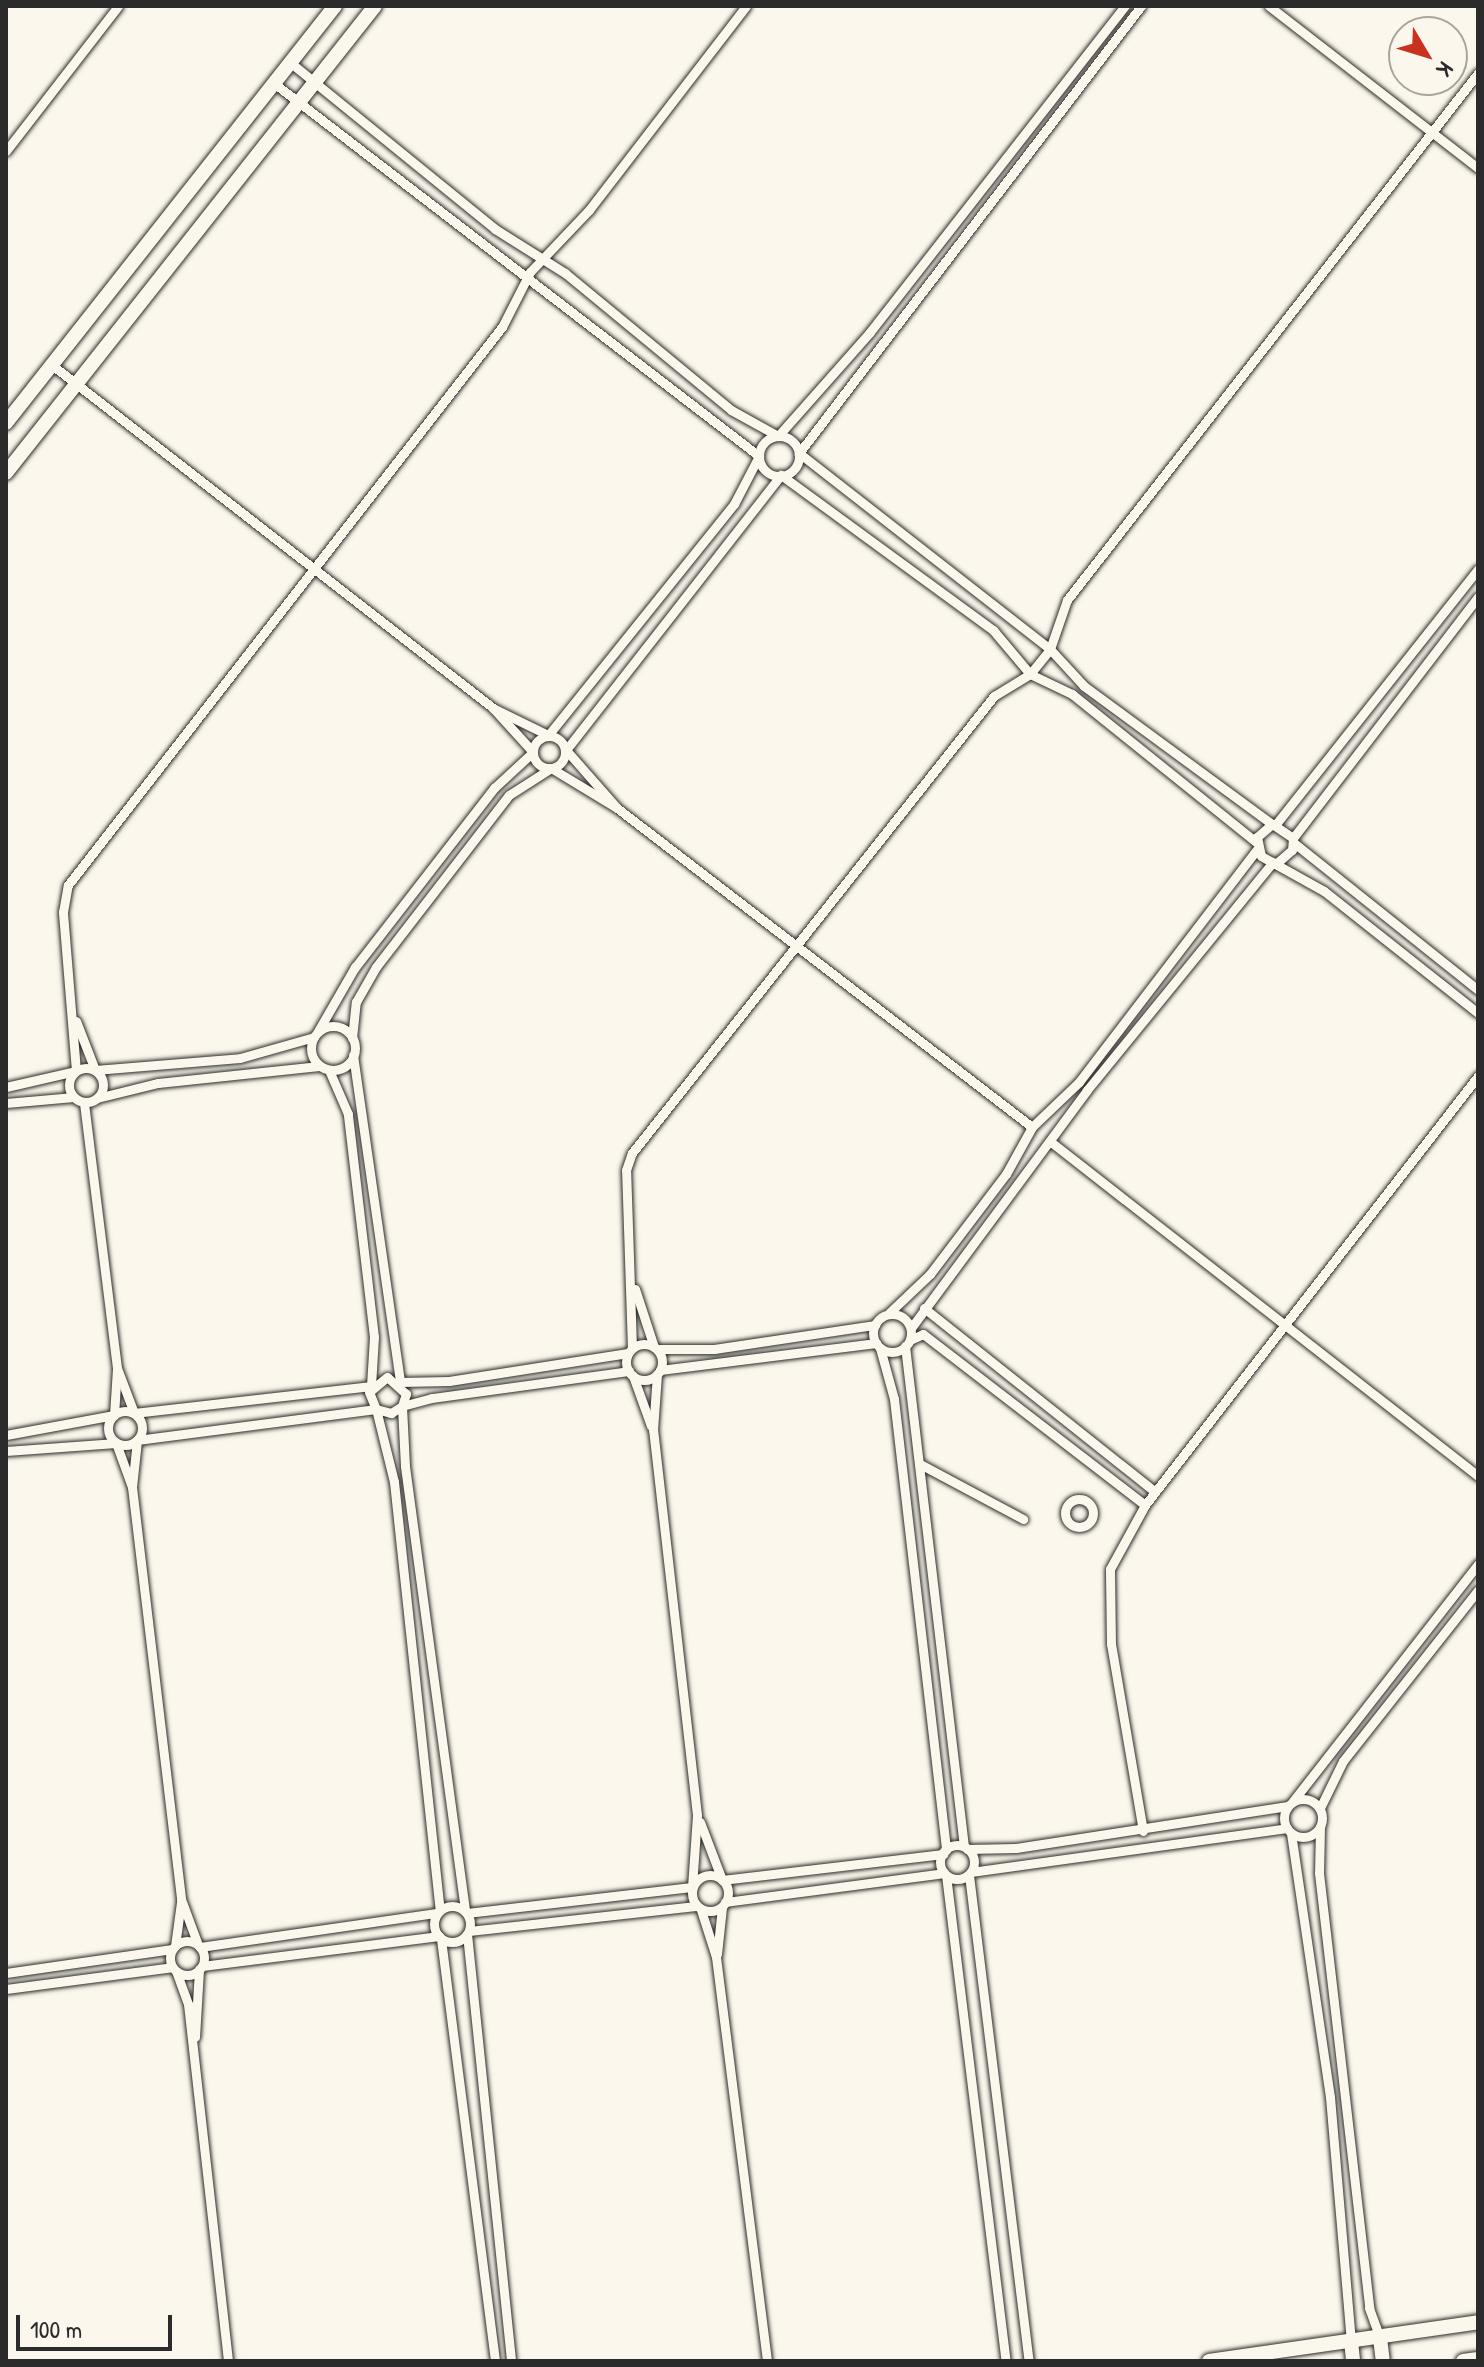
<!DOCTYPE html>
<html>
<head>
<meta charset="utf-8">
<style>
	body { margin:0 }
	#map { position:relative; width:1484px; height:2367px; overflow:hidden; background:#fbf7ec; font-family:"Patrick Hand",sans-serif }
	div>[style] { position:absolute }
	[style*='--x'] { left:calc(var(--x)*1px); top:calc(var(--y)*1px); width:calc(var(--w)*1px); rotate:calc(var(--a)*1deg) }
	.roads { filter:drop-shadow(0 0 2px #2b2b2b) drop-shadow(0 0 2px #2b2b2b) }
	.street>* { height:9px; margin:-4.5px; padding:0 4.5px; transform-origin:4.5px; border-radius:4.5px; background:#fbf7ec }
	.street>.ring { margin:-4.5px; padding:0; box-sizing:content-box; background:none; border:9px solid #fbf7ec; border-radius:50% }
	.secondary>* { height:14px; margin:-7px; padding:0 7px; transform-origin:7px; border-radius:7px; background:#fbf7ec }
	span { translate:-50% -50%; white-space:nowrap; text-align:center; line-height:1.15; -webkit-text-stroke:7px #fbf7ec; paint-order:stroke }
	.frame { position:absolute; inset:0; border:8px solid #2b2b2b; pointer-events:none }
	.north { position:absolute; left:1388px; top:16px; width:80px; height:80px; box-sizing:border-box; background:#fbf7ec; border:2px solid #a8a59f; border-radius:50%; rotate:128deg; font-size:22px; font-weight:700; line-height:32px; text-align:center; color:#2b2b2b }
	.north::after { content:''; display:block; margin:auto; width:28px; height:36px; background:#c8321e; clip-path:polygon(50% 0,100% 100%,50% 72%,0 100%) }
	.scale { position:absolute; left:16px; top:2315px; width:156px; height:36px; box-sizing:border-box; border:4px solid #2b2b2b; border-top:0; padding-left:10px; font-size:24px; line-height:28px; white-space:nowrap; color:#2b2b2b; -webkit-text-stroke:6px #fbf7ec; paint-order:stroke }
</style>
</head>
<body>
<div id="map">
	<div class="roads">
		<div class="street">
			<i style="--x:1141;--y:6;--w:563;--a:127.42"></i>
			<i style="--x:799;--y:453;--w:318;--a:38"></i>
			<i style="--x:1050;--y:649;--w:50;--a:47.4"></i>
			<i style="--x:1084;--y:686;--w:233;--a:36.3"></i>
			<i style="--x:1269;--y:6;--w:264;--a:37.8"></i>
			<i style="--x:291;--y:63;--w:263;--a:39.1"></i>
			<i style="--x:495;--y:229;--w:83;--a:32.2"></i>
			<i style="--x:565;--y:273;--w:215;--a:39.5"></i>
			<i style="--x:731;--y:410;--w:54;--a:29"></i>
			<i style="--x:778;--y:436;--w:139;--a:-48.5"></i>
			<i style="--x:870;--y:332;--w:414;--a:-52"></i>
			<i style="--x:275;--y:84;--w:610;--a:37.55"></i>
			<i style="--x:759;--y:456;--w:54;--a:117.5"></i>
			<i style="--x:734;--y:504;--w:297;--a:128.8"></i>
			<i style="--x:548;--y:735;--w:61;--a:-153.9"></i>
			<i style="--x:6;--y:151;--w:183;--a:-52.3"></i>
			<i style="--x:52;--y:365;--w:559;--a:37.87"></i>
			<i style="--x:493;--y:708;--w:59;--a:47.7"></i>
			<i style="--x:533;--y:752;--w:53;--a:137.3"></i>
			<i style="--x:494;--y:788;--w:227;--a:127.8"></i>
			<i style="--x:355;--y:967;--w:74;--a:120"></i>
			<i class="ring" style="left:759px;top:436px;width:31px;height:31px"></i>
			<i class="ring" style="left:533px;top:736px;width:23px;height:23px"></i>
			<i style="--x:617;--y:808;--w:77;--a:-131.3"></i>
			<i style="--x:566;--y:750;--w:349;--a:-52"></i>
			<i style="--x:781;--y:475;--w:263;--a:36.2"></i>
			<i style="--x:993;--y:630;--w:57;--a:49.9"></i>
			<i style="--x:1030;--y:674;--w:47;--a:25.5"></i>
			<i style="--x:1072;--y:694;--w:236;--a:38.8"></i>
			<i style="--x:1276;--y:824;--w:325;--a:-51.6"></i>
			<i style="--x:1293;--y:838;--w:304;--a:-52.5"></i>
			<i style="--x:1294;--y:843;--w:236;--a:38.6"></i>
			<i style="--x:1278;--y:862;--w:18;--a:-41"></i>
			<i style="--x:1292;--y:850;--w:12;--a:-85"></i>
			<i style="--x:1293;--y:838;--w:25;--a:-146"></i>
			<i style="--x:1272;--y:824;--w:20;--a:139"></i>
			<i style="--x:1257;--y:837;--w:19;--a:78"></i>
			<i style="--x:1261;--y:856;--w:72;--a:29.1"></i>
			<i style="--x:1324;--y:891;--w:196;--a:38.4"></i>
			<i style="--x:76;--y:1021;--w:53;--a:68.8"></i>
			<i style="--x:95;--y:1070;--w:145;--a:-4.7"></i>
			<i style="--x:240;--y:1058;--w:77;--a:-15.8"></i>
			<i class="ring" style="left:311px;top:1026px;width:35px;height:35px"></i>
			<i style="--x:352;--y:1038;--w:36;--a:-84"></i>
			<i style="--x:356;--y:1002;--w:40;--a:-60.3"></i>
			<i style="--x:376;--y:967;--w:217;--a:-52.3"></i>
			<i style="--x:509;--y:795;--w:50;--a:-32.7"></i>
			<i style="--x:551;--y:768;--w:77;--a:31.2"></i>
			<i style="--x:617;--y:808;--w:523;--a:37.55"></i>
			<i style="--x:353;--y:1055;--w:330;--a:81.8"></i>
			<i style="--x:400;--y:1382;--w:49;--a:-1.2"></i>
			<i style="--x:449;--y:1381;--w:181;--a:-8.9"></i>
			<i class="ring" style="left:69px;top:1068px;width:25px;height:25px"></i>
			<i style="--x:6;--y:1087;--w:72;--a:-12.9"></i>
			<i style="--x:76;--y:1071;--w:160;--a:-94.7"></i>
			<i style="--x:63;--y:912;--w:27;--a:-80"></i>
			<i style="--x:68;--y:885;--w:707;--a:-52.13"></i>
			<i style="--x:502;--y:327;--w:62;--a:-63"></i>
			<i style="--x:530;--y:272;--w:86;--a:-46.4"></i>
			<i style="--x:589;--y:210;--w:257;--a:-52.4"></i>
			<i style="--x:97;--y:1098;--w:63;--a:-13.8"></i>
			<i style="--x:158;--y:1083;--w:162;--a:-6"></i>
			<i style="--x:6;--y:1103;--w:68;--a:-5"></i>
			<i style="--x:1051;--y:1142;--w:542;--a:38.03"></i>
			<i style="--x:635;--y:1289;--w:61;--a:71.9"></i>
			<i style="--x:924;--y:1308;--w:295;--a:38.5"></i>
			<i style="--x:889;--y:1313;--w:57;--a:-43.6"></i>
			<i style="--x:930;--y:1274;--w:126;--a:-52.8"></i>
			<i style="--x:1006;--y:1174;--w:54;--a:-61"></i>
			<i style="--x:1032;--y:1127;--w:65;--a:-43.8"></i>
			<i style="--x:1079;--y:1082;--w:293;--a:-52.6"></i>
			<i class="ring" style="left:873px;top:1314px;width:29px;height:29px"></i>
			<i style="--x:911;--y:1328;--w:296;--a:-53.5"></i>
			<i style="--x:1087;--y:1090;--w:294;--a:-50.8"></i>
			<i style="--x:910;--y:1340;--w:14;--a:-25"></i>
			<i style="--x:923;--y:1334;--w:280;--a:37.6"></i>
			<i class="ring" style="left:626px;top:1344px;width:27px;height:27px"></i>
			<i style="--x:905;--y:1346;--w:504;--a:83.28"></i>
			<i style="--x:632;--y:1348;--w:178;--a:-91.9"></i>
			<i style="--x:626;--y:1170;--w:18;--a:-71"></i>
			<i style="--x:632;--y:1153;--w:583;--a:-51.62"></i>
			<i style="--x:994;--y:696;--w:42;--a:-31.4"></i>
			<i style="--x:1030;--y:674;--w:32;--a:-51"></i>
			<i style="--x:1050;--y:649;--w:52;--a:-70.9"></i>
			<i style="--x:1067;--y:600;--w:668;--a:-52.05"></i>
			<i style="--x:880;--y:1348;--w:53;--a:74.6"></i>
			<i style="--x:894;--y:1399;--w:454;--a:83.4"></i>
			<i style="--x:658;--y:1349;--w:56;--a:0"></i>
			<i style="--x:714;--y:1349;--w:163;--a:-8.5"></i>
			<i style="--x:117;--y:1368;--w:48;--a:69.3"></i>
			<i style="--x:134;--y:1413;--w:239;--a:-6.5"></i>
			<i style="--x:371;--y:1386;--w:49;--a:-86.5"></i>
			<i style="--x:374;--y:1337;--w:225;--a:-96.7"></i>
			<i style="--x:348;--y:1114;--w:48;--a:-113.4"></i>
			<i style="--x:660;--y:1370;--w:218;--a:-7.1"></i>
			<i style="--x:633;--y:1376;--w:53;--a:70.2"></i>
			<i class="ring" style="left:108px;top:1411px;width:25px;height:25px"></i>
			<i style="--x:6;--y:1435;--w:110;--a:-10.5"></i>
			<i style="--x:114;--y:1415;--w:47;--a:-86.3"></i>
			<i style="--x:117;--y:1368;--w:268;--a:-97.1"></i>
			<i style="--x:6;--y:1451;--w:110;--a:-4.2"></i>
			<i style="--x:116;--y:1443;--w:47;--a:70"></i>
			<i style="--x:132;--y:1487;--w:415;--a:83.2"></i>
			<i style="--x:181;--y:1899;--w:49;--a:69.7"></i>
			<i style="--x:920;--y:1464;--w:117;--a:28.1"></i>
			<i style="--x:132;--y:1487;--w:47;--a:-83.9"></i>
			<i style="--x:137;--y:1440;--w:241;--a:-7.4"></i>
			<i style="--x:376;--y:1409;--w:75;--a:76.1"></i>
			<i style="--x:394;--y:1482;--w:430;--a:83.9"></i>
			<i class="ring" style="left:1065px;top:1499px;width:19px;height:19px"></i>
			<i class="ring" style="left:1284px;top:1799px;width:29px;height:29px"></i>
			<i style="--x:1293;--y:1801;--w:301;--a:-52"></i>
			<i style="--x:1320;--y:1808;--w:52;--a:-63.9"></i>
			<i style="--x:1343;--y:1761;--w:218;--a:-51.7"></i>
			<i style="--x:700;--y:1822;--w:62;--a:69.2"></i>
			<i style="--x:722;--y:1880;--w:223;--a:-6.7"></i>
			<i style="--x:1320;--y:1827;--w:46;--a:91.2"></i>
			<i style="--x:1319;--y:1873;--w:438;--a:83.4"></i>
			<i style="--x:1369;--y:2308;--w:32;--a:70"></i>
			<i style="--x:1143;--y:1831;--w:190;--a:-99.7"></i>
			<i style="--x:1111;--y:1644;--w:75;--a:-90.8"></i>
			<i style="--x:1110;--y:1569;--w:73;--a:-61.3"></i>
			<i style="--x:1145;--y:1505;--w:543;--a:-52.18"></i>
			<i style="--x:1291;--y:1833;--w:267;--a:81.6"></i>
			<i style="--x:1330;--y:2097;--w:245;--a:85.1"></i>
			<i class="ring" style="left:940px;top:1845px;width:25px;height:25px"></i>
			<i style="--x:967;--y:1849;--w:49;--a:-1.2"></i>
			<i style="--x:1016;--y:1848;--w:275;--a:-8.8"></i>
			<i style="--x:971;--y:1872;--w:319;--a:-7.9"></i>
			<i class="ring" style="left:692px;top:1875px;width:27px;height:27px"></i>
			<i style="--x:946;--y:1875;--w:490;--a:83"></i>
			<i style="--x:969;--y:1875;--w:490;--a:83"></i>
			<i style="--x:725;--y:1902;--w:221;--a:-7.5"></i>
			<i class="ring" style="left:434px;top:1906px;width:27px;height:27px"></i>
			<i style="--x:465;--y:1910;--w:448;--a:-97.7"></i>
			<i style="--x:405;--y:1466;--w:60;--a:-92.9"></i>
			<i style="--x:402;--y:1406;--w:13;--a:-72"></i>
			<i style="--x:406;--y:1394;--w:25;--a:-138"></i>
			<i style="--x:387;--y:1377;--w:23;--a:140"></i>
			<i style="--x:369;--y:1392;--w:18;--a:68"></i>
			<i style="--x:376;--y:1409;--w:16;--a:15"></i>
			<i style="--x:391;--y:1413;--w:13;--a:-32"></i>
			<i style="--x:402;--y:1406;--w:31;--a:-15"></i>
			<i style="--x:432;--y:1398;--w:199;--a:-7.8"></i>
			<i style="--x:701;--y:1910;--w:49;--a:72.3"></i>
			<i style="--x:716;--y:1957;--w:407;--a:82.8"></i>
			<i style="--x:467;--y:1913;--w:226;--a:-6.6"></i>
			<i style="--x:692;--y:1887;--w:72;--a:-86"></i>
			<i style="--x:697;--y:1815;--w:388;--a:-96.5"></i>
			<i style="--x:653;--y:1430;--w:56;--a:-85.9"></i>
			<i style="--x:469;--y:1931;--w:228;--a:-6.3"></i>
			<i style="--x:467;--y:1934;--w:429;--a:84.1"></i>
			<i style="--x:441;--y:1939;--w:425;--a:82.7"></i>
			<i class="ring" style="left:170px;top:1941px;width:25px;height:25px"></i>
			<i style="--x:175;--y:1946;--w:44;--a:-82.2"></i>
			<i style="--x:200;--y:1947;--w:239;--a:-8.2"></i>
			<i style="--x:717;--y:1954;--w:47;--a:-83.9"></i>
			<i style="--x:202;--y:1966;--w:239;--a:-7.2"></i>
			<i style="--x:176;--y:1971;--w:35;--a:70"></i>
			<i style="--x:188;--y:2004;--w:359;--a:83.6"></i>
			<i style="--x:6;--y:1973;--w:168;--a:-8.2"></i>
			<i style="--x:6;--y:1989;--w:167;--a:-7.5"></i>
			<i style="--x:195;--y:2037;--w:68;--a:-86.6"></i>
		</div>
		<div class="secondary">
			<i style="--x:6;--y:423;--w:531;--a:-51.73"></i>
			<i style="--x:6;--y:473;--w:595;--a:-51.69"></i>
			<i style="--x:1380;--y:2338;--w:23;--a:83"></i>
			<i style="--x:1351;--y:2341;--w:20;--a:84"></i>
			<i style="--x:1209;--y:2361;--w:272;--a:-8.2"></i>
			<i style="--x:1463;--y:2361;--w:15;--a:-8"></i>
		</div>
	</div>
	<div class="frame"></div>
	<div class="north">K</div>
	<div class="scale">100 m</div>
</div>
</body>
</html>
